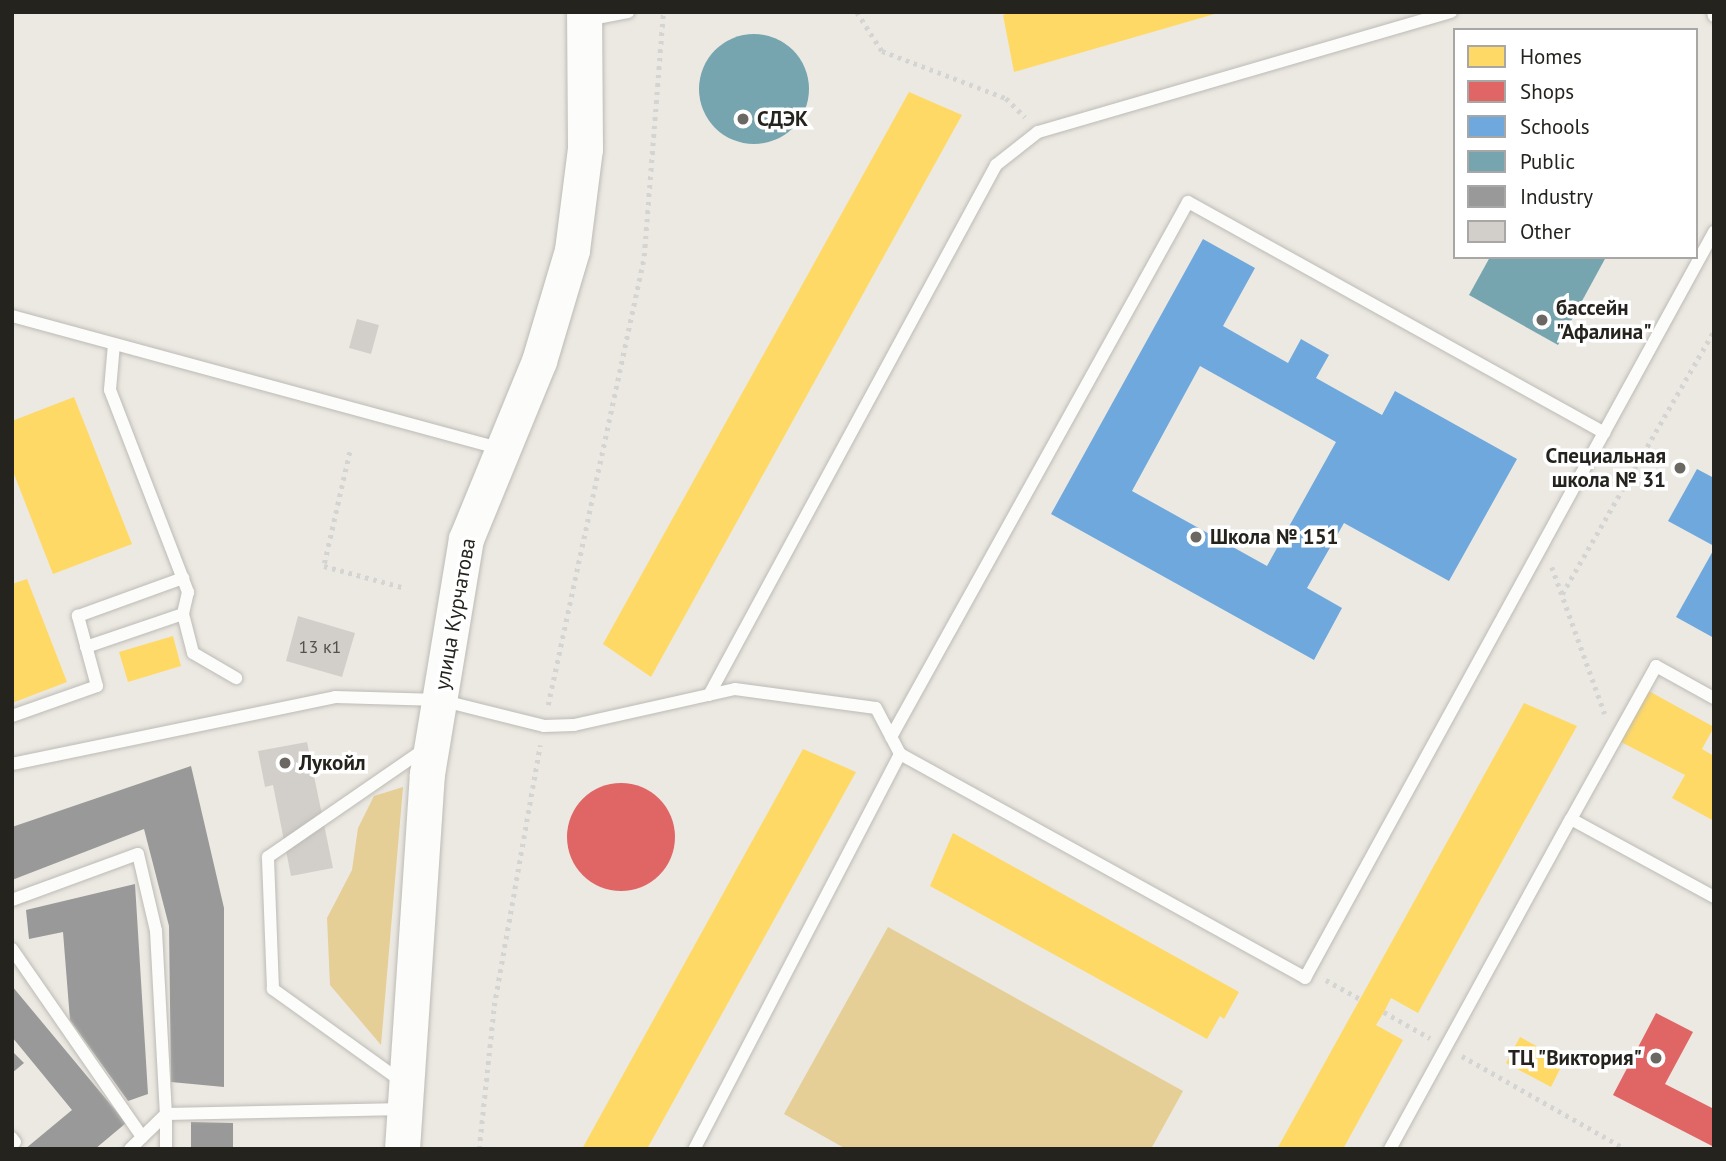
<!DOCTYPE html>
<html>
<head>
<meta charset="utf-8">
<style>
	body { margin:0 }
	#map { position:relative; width:1726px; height:1161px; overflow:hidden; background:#ece9e2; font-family:"PT Sans",sans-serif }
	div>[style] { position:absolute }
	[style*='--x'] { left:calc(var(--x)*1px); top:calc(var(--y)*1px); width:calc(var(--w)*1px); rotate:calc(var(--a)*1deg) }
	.green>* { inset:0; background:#e5cf96 }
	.homes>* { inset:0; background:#ffd966 }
	.shops>* { inset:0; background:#e06666 }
	.round { border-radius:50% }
	.schools>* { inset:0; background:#6fa8dc }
	.public>* { inset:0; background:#76a5af }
	.industry>* { inset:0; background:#999 }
	.building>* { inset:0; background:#d2cfca }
	.path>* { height:4.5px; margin-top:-2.25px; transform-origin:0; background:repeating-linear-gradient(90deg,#d4d4d2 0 3.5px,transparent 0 8.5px) }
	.roads { filter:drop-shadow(0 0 2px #bdbbb6) drop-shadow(0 0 2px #bdbbb6) }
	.service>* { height:12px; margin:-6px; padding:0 6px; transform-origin:6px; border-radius:6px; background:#fcfcfb }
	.secondary>* { height:35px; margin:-17.5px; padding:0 17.5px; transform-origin:17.5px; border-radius:17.5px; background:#fcfcfb }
	.dots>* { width:19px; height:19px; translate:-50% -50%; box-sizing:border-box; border:4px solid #fff; border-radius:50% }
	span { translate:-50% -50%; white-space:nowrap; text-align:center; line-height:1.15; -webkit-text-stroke:7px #fff; paint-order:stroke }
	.number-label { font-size:18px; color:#53514c }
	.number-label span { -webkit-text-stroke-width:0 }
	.poi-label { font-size:21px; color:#25231e; font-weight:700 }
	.left { translate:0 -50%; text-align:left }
	.right { translate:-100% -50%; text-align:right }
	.street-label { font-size:21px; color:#25231e }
	.frame { position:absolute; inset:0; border:14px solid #25231e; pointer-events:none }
	.legend { position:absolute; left:1453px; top:28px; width:245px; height:231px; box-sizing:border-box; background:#fff; border:2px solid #a8a7a5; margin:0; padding:9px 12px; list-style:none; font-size:21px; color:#25231e }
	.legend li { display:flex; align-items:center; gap:14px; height:35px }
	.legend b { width:35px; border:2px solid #a8a7a5 }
</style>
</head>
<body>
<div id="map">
	<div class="green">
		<i style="clip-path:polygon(403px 787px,381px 1045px,330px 985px,327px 918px,352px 870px,358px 828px,374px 796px)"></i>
		<i style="clip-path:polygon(888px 927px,1183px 1091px,1151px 1149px,846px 1149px,784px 1114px)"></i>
	</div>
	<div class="homes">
		<i style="clip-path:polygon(1012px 12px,1218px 12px,1218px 13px,1014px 72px,1003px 15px)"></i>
		<i style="clip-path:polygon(909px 92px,962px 115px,651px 677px,603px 644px)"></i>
		<i style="clip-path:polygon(74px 397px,132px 544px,53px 574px,12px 469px,12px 421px)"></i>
		<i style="clip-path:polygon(27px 579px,67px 682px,12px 703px,12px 584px)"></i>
		<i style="clip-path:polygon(173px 636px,181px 666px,128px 682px,119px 652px)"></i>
		<i style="clip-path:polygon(1647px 690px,1714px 727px,1702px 749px,1714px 756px,1714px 821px,1672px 798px,1685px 775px,1619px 741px)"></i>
		<i style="clip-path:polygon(1524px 703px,1577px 726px,1418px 1013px,1391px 998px,1384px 1012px,1376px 1025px,1403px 1040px,1343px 1149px,1277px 1149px)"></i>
		<i style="clip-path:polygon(803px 749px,856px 772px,647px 1149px,582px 1149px)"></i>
		<i style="clip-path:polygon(953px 833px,1239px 992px,1224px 1019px,1220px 1016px,1207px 1039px,930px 886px)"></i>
		<i style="clip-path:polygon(1520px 1037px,1564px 1061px,1551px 1087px,1506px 1063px)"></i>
	</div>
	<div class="shops">
		<i class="round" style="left:567px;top:783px;width:108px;height:108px"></i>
		<i style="clip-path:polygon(1656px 1013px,1693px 1032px,1665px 1084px,1714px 1109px,1714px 1147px,1613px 1095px)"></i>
	</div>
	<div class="schools">
		<i style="clip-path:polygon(evenodd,1203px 239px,1255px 268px,1223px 326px,1288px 363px,1301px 339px,1329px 355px,1316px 378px,1382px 415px,1395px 391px,1517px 459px,1449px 581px,1344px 523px,1307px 588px,1342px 608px,1314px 660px,1051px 514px,1203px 239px,1200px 366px,1336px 442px,1267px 566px,1132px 491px,1200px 366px)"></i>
		<i style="clip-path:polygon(1697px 469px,1714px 478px,1714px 546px,1668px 521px)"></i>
		<i style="clip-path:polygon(1714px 549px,1714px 638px,1676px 617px)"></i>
	</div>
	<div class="public">
		<i class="round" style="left:699px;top:34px;width:110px;height:110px"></i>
		<i style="clip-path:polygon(1490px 257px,1606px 257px,1558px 345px,1469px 295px)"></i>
	</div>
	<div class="industry">
		<i style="clip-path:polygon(191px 766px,224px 908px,224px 1087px,171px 1082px,169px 926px,144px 829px,12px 880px,12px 827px)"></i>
		<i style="clip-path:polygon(135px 884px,148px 1094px,128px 1101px,70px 1020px,63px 932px,29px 939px,26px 910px)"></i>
		<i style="clip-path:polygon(12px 986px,126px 1123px,95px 1149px,25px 1149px,72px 1110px,12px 1037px)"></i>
		<i style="clip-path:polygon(12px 1051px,24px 1063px,12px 1073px)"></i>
		<i style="clip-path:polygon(191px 1122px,233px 1123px,233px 1149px,191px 1149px)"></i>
	</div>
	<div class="building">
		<i style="clip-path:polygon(357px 319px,379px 325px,371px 354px,349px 348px)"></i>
		<i style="clip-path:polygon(298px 616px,355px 633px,342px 677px,286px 661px)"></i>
		<i style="clip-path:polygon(307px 742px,333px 868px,291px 876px,273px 785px,265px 787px,258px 751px)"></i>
	</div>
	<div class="path">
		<i style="--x:857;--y:12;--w:46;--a:57.3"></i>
		<i style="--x:882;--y:51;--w:133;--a:20.8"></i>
		<i style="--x:1006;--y:98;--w:27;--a:45"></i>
		<i style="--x:350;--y:452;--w:117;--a:102.8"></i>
		<i style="--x:324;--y:566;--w:81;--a:15.1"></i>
		<i style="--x:12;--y:501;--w:2;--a:90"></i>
		<i style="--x:1552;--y:567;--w:156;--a:70.2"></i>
		<i style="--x:1562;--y:594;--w:304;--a:-60"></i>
		<i style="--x:548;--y:705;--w:459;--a:-77.9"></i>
		<i style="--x:644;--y:256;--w:245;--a:-85.5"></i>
		<i style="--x:1326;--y:980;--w:41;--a:29.1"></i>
		<i style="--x:1384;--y:1012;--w:53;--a:29.5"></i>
		<i style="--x:1462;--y:1056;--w:189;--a:29.6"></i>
		<i style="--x:479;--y:1149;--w:144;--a:-84"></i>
		<i style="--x:494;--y:1006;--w:265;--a:-80"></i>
	</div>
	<div class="roads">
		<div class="service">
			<i style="--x:1713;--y:12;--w:4;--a:76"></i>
			<i style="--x:587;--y:20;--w:42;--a:-11"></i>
			<i style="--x:12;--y:316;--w:508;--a:15.19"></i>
			<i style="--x:114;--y:344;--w:46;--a:95"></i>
			<i style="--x:110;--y:390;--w:217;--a:68.9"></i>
			<i style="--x:188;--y:592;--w:23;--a:103"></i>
			<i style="--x:183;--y:614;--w:40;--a:75.6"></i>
			<i style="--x:193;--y:653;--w:50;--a:30.2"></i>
			<i style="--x:86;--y:647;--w:102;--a:-18.8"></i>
			<i style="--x:709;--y:695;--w:603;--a:-61.56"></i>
			<i style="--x:996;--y:165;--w:53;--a:-38.2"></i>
			<i style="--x:1038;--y:132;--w:430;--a:-16.2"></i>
			<i style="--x:12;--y:716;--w:90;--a:-19.4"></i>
			<i style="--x:97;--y:686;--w:73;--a:-105.2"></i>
			<i style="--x:78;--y:616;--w:112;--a:-19.9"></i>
			<i style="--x:891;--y:737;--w:612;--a:-60.96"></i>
			<i style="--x:1188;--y:202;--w:476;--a:29"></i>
			<i style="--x:900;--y:754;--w:463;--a:28.9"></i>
			<i style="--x:1305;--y:978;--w:851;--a:-61.27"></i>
			<i style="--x:12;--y:764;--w:330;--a:-11.7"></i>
			<i style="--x:335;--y:697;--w:105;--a:1.6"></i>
			<i style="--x:440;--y:700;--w:107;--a:14"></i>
			<i style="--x:544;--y:726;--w:30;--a:-2"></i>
			<i style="--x:574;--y:725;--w:165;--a:-12.6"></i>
			<i style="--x:735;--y:689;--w:142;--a:7.7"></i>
			<i style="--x:876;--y:708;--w:52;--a:62.4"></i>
			<i style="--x:900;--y:754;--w:445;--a:117.5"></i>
			<i style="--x:1571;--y:819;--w:175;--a:-60.9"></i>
			<i style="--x:1656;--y:666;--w:66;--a:28.9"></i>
			<i style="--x:12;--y:900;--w:134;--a:-20.1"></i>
			<i style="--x:138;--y:854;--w:79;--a:76.8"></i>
			<i style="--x:156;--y:931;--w:183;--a:86.9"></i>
			<i style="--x:166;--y:1114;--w:238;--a:-1.2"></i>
			<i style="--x:12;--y:949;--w:229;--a:55.3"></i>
			<i style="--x:401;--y:1081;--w:158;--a:-144.3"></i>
			<i style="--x:273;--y:989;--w:132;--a:-92.2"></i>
			<i style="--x:268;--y:857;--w:192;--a:-34.6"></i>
			<i style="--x:12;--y:1138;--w:5;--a:53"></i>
			<i style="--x:130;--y:1149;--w:50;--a:-44.2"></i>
			<i style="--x:166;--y:1114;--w:35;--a:90"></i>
			<i style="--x:1390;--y:1149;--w:376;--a:-61.3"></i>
			<i style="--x:1571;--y:819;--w:163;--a:28.6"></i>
		</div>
		<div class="secondary">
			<i style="--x:402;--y:1149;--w:376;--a:-86.2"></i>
			<i style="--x:427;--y:774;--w:238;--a:-80.6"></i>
			<i style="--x:466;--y:539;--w:192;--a:-67.7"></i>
			<i style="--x:539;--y:361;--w:116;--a:-73.4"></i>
			<i style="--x:572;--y:250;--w:102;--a:-82.7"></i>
			<i style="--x:585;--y:149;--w:137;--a:-90.4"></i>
		</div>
	</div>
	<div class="dots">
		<i style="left:743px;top:119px;background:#6b6863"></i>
		<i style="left:1542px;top:320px;background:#6b6863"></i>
		<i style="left:1680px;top:468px;background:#6b6863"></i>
		<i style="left:1196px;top:537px;background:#6b6863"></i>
		<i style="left:285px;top:763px;background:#6b6863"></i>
		<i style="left:1656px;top:1058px;background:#6b6863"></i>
	</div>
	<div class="number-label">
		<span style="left:320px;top:647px">13 к1</span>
	</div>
	<div class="poi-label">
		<span class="left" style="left:757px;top:119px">СДЭК</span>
		<span class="left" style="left:1556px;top:320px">бассейн<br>"Афалина"</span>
		<span class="right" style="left:1666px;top:468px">Специальная<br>школа № 31</span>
		<span class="left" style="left:1210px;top:537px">Школа № 151</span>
		<span class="left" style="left:299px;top:763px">Лукойл</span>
		<span class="right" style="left:1642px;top:1058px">ТЦ "Виктория"</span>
	</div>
	<div class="street-label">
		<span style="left:455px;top:614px;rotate:-80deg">улица Курчатова</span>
	</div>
	<div class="frame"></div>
	<ul class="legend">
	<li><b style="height:19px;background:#ffd966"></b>Homes</li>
	<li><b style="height:19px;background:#e06666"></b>Shops</li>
	<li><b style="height:19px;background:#6fa8dc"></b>Schools</li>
	<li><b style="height:19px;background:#76a5af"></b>Public</li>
	<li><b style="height:19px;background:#999"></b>Industry</li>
	<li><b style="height:19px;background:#d2cfca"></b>Other</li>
	</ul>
</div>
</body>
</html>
